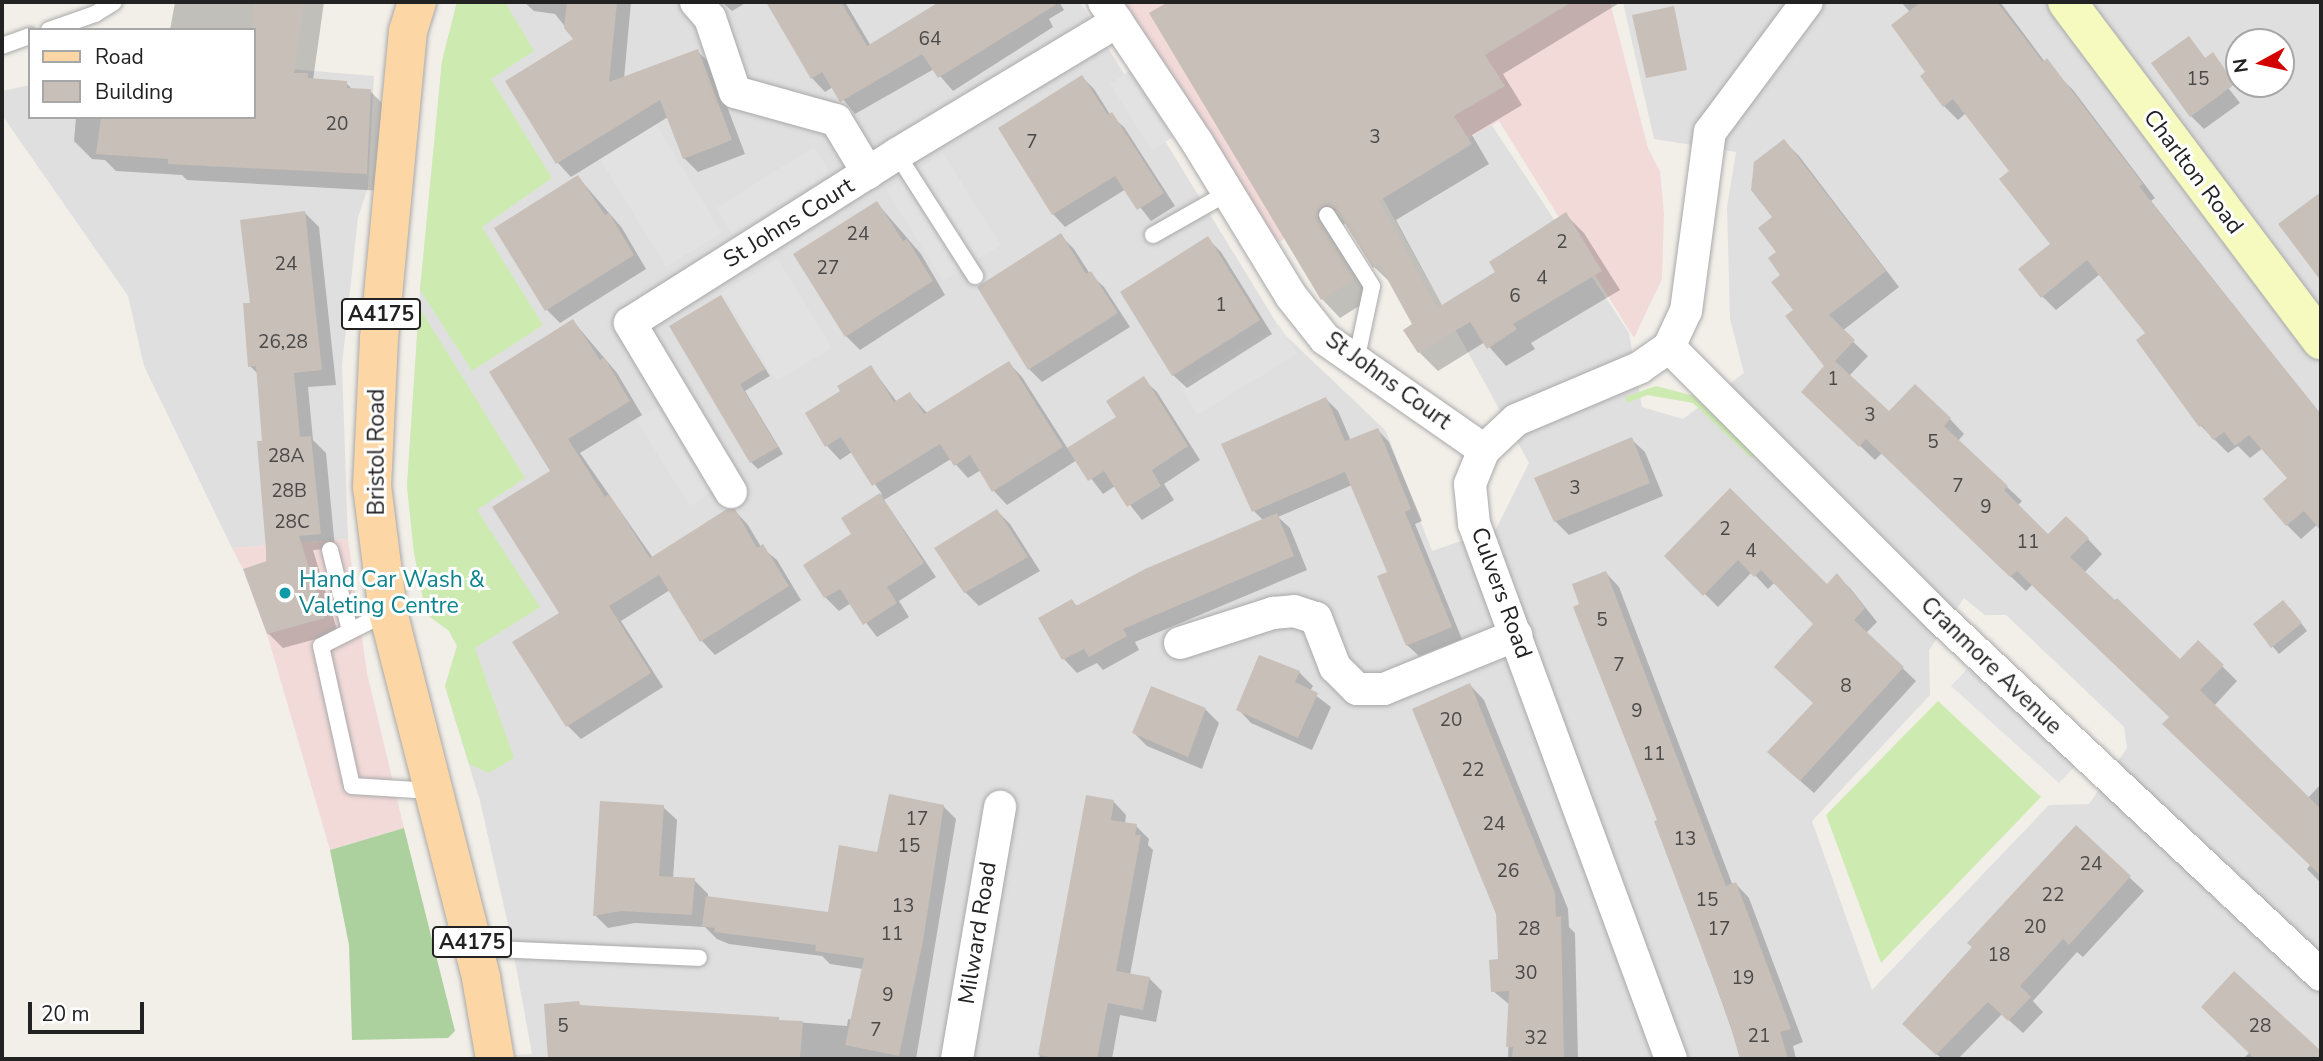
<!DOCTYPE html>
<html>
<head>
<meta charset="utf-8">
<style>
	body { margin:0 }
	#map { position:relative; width:2323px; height:1061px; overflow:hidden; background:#f2efe9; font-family:"Nunito Sans",sans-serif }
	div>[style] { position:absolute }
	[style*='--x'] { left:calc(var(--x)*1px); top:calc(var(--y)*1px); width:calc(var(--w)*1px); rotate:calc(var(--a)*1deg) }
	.residential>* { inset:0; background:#e0dfdf }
	.commercial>* { inset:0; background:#f2dad9 }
	.grass>* { inset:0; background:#cdebb0 }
	.forest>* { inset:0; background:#add19e }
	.parking>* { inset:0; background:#e2e2e2 }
	.shadow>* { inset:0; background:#0003 }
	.building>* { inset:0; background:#c7bfb8 }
	.roads { filter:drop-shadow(0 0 2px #a9a9a9) drop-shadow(0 0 2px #a9a9a9) }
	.lane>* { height:16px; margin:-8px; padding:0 8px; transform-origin:8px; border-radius:8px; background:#fff }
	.street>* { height:32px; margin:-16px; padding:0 16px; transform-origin:16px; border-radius:16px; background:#fff }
	.secondary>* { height:38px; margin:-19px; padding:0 19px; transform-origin:19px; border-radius:19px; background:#f7fabf }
	.primary>* { height:38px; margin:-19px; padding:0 19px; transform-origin:19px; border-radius:19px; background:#fcd6a4 }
	.dots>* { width:19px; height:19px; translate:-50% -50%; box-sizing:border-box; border:4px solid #fff; border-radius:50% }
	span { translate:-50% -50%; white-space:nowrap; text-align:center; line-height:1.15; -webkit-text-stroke:6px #fff; paint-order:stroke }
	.number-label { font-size:19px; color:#4b4948 }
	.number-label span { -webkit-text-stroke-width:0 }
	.shield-label span { padding:2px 5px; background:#fff; border:2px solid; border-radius:5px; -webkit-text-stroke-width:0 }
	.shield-label { font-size:21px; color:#222; font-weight:700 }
	.street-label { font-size:23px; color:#222 }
	.culture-label { font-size:23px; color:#0d838f }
	.left { translate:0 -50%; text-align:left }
	.frame { position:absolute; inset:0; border:4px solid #222; pointer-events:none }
	.legend { position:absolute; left:28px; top:28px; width:228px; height:91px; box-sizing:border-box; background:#fff; border:2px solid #a7a7a7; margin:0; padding:9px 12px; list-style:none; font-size:21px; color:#222 }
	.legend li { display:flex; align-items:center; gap:14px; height:35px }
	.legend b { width:35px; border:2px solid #a7a7a7 }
	.north { position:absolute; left:2225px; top:28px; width:70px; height:70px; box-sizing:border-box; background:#fff; border:2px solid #a7a7a7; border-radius:50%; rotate:262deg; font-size:19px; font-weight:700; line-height:28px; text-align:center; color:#222 }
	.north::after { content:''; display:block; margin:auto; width:24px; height:32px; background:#d40000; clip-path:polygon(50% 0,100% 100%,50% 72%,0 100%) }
	.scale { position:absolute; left:28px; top:1002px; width:116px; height:32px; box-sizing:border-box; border:4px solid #222; border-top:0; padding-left:9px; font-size:21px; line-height:24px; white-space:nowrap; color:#222; -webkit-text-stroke:5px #fff; paint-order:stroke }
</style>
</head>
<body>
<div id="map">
	<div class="residential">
		<i style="clip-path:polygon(evenodd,457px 2px,1080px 2px,1282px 332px,1386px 431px,1432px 551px,1496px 529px,1529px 463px,1381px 195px,1491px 124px,1629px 333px,1642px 407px,1683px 419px,1744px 373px,1730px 319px,1727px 207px,1736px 152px,1654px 139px,1623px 2px,2321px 2px,2321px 1059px,428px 1059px,532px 1054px,509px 929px,480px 801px,445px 686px,457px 646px,449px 631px,426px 614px,414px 553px,407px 486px,420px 290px,442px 61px,457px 2px,2239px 42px,2281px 42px,2281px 84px,2239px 84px,2239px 42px,457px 2px,1964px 598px,1985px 615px,2006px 615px,2124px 727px,2127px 748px,2089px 804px,2049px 805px,1872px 990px,1812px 821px,1930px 695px,1929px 650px,1964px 598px)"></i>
		<i style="clip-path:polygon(254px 66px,374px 76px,368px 188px,358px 217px,342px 365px,348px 539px,232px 548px,144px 366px,128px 296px,2px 115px,2px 91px,30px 85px,30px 117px,254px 117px)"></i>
	</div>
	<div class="commercial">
		<i style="clip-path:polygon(1123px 2px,1610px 2px,1648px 148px,1660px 171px,1664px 214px,1662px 279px,1634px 338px,1499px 121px,1277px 243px)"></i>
		<i style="clip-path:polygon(348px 539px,367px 673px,404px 828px,330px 850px,267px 634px,243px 569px,232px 548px)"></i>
	</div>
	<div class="grass">
		<i style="clip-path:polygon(457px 2px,505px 2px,534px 51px,491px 79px,552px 178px,482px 227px,543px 325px,472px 371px,420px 290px,442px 61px)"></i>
		<i style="clip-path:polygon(419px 307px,525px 478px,477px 510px,540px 607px,475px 648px,514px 758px,489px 773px,469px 764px,445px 686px,457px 646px,449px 631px,426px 614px,414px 553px,407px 486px)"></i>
		<i style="clip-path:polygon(1656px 386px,1694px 396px,1755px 455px,1751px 458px,1693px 403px,1647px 395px,1627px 403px,1625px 397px)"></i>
		<i style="clip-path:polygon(1938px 701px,2041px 797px,1881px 963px,1826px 815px)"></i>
	</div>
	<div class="forest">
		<i style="clip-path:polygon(404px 828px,455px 1031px,448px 1038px,352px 1040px,349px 945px,330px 850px)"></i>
	</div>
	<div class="parking">
		<i style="clip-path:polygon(1131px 70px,1173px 137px,1152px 150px,1110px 84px)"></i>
		<i style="clip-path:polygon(656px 124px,722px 233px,666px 267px,600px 159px)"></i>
		<i style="clip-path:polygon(814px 147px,830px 173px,732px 234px,716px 208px)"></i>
		<i style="clip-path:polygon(943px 153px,1001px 245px,943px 281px,886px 190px)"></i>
		<i style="clip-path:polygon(778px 259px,832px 348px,776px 381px,722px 292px)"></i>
		<i style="clip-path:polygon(1279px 325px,1297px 354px,1197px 415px,1180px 385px)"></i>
		<i style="clip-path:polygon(659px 406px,713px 491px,690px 506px,636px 420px)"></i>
		<i style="clip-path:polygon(1968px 668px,2076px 765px,2059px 783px,1951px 686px)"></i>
	</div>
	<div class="shadow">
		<i style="clip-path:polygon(175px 2px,324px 2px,313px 80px,346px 83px,353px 90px,370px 91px,387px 108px,383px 191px,187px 180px,182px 175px,116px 171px,105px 160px,92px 159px,74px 141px,76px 117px,254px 117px,254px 30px,170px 30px)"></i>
		<i style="clip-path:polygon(524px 2px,631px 2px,624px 79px,697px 51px,711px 64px,745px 154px,698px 172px,684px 158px,668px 117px,571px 177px,558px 163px,507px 82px,575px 39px,555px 14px,534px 11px)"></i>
		<i style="clip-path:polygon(722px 2px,747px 2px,732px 11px)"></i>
		<i style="clip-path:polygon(768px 2px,845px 2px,871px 46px,942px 2px,1059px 2px,1064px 10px,1049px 19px,1053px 27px,953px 91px,934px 69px,855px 114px,833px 87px,825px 92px,812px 78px)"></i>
		<i style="clip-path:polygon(1171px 2px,1621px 2px,1503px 74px,1522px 105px,1472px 135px,1489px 164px,1396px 220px,1443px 307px,1497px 273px,1565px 214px,1584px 233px,1620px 290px,1531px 343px,1535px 349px,1506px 366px,1485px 342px,1438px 371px,1419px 352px,1414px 325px,1392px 284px,1374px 267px,1346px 223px,1336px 228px,1372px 298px,1340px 318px,1322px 299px,1152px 14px)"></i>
		<i style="clip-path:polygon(1901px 2px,2000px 2px,2045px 62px,2073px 90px,2155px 198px,2151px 201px,2321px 415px,2321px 529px,2318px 524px,2301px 539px,2287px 525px,2290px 478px,2263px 448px,2250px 458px,2238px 446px,2228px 453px,2201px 426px,2138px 340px,2147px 333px,2100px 274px,2056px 310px,2042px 296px,2053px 244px,2012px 171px,1966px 113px,1958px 120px,1944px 106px,1928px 73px,1910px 12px)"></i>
		<i style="clip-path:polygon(2189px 38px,2240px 103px,2204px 129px,2191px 116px)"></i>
		<i style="clip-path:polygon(1082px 77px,1094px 89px,1111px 116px,1124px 127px,1175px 206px,1151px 221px,1126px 189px,1065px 227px,1053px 214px)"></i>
		<i style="clip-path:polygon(1784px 141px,1799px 156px,1899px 287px,1842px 331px,1868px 356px,1849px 376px,1889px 414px,1950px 419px,1964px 434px,1958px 441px,2022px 501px,2017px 506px,2048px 537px,2088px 539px,2102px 554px,2084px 573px,2180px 662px,2211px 655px,2237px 681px,2214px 706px,2308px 798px,2321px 784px,2321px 883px,2307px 869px,2311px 864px,2172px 717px,2033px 584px,2026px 591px,1882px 453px,1875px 460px,1818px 406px,1826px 366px,1795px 310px,1778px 253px,1775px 217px)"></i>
		<i style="clip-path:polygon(578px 177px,622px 228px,646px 269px,560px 323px,547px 310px,497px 228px)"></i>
		<i style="clip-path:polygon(877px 203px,921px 254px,945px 295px,860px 350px,846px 336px)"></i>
		<i style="clip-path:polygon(304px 212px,319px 227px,336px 385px,308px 387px,313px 440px,326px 453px,335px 548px,313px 550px,338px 633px,283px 648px,268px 633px,264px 443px,259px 375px,250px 366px,252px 304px)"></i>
		<i style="clip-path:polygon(1060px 235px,1074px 249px,1090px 274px,1104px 287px,1130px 327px,1042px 382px,1029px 369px)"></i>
		<i style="clip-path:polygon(1208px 239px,1221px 252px,1272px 334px,1187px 388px,1173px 375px)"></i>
		<i style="clip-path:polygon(721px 298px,770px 376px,745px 391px,783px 454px,758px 469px,751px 462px)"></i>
		<i style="clip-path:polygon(573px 321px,617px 373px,642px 415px,580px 453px,653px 558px,735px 511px,748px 525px,761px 547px,777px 560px,801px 600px,715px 655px,702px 641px,670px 590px,621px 621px,663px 687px,581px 739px,567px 725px,552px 472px)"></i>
		<i style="clip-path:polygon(1009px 363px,1022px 377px,1068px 449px,1118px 417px,1143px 379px,1157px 392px,1200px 460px,1164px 484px,1174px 500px,1142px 520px,1115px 486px,1103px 494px,1077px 460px,1007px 505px,994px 491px,981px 470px,968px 478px,951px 459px,884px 500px,936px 577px,899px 601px,909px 617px,877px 637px,851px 603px,839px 611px,825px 597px,805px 566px,854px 535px,844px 519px,882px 494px,852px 452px,840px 460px,827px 446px,807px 414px,843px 392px,871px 367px,897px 402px,910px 394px,928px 414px)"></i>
		<i style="clip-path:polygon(1326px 399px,1338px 411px,1351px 441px,1378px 430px,1389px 442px,1422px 521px,1415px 524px,1462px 639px,1419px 656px,1407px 645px,1389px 573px,1352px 485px,1278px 517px,1290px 528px,1307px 570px,1135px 642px,1139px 650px,1103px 670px,1097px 663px,1077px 673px,1064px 659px,1041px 619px,1072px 601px,1078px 607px,1263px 520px,1254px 511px)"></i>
		<i style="clip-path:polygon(1631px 439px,1645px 452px,1663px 496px,1569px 535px,1555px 521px)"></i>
		<i style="clip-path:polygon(1730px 491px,1827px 587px,1837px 576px,1850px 588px,1877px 622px,1866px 633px,1916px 681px,1814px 793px,1782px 765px,1815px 703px,1815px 624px,1775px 582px,1768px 589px,1752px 572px,1718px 607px,1667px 556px)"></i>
		<i style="clip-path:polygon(997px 511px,1010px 524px,1040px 571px,979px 606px,965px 592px)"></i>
		<i style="clip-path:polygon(1606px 573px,1619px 587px,1733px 886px,1736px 884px,1749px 898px,1803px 1042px,1793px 1046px,1796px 1059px,1742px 1059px,1581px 605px)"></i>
		<i style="clip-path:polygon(2290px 608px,2307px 631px,2279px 654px,2255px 625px)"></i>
		<i style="clip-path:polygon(1299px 672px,1313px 686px,1310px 691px,1331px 707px,1312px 750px,1251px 723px,1238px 709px)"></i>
		<i style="clip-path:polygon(1470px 685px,1484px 700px,1568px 909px,1569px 927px,1575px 933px,1578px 1059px,1508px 1059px,1510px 1005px,1493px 991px,1499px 961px,1498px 914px)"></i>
		<i style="clip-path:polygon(1205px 709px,1219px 723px,1202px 769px,1147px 746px,1134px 733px)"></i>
		<i style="clip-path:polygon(1087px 797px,1114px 802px,1126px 815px,1125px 824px,1136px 826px,1149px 839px,1148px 845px,1153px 850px,1130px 975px,1149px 978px,1162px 991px,1156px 1022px,1120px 1015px,1112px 1059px,1039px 1059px)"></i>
		<i style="clip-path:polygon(943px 806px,956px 819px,916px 1059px,550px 1059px,546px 1005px,578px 1003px,583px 1007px,778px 1019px,781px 1021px,847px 1026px,848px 1019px,852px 1020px,863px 969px,830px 964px,822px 956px,729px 944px,717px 939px,705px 927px,635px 923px,608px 928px,595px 915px,663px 807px,677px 820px,673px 879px,694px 880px,708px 894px,708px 898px,830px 914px,878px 854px)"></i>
		<i style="clip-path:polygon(2076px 828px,2144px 891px,2083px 957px,2077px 952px,2033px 1001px,2043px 1012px,2023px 1033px,2002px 1014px,1958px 1059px,1942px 1059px,1918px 1037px,1974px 947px)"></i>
		<i style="clip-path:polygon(2234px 973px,2321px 1053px,2321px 1059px,2243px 1059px,2250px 1052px)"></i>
	</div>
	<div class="building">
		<i style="clip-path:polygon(254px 2px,304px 2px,294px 73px,308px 73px,308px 78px,347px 81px,347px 88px,371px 89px,367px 174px,168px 164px,168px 159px,96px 154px,101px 117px,254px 117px)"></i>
		<i style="clip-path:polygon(567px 2px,617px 2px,609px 82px,698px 49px,732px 140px,683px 159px,660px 100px,556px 164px,505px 81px,573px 39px,564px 28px)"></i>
		<i style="clip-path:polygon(766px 2px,841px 2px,867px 46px,939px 2px,1060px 2px,938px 78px,922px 54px,840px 102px,822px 72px,811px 79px)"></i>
		<i style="clip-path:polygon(1168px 2px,1572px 2px,1485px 55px,1505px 86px,1454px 116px,1472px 144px,1379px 201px,1437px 308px,1495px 272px,1489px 262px,1566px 212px,1602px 271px,1513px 324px,1517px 329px,1487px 349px,1470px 322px,1418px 353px,1403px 330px,1412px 324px,1379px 264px,1373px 268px,1336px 209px,1326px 205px,1318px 210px,1318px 220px,1355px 279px,1321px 300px,1149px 13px)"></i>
		<i style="clip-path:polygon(1921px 2px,1997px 2px,2043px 62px,2047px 58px,2059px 74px,2143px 184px,2139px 186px,2173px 230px,2321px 414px,2321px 531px,2304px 511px,2286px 526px,2263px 499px,2287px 478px,2249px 435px,2235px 446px,2224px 432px,2213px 440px,2202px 425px,2199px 427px,2136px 340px,2145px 333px,2087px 260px,2041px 298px,2018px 269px,2050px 244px,1999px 179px,2009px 171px,1953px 99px,1943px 107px,1920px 76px,1925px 72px,1891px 25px)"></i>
		<i style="clip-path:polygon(1674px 6px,1687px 70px,1646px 78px,1632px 15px)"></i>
		<i style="clip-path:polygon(2189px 36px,2205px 58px,2213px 52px,2235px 84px,2190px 117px,2151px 63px)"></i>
		<i style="clip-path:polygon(1082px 75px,1108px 115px,1112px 112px,1164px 193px,1137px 210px,1115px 176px,1052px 215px,998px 128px)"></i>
		<i style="clip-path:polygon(1784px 139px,1886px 271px,1829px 315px,1855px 340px,1835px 361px,1889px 411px,1915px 384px,1951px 418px,1944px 426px,2008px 486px,2004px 490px,2048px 534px,2066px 516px,2089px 538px,2070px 557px,2115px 600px,2117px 598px,2180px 659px,2198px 640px,2224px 665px,2200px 690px,2321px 809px,2321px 876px,2162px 724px,2169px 717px,2017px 571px,2010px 577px,1866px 439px,1859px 447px,1801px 392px,1824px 366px,1785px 316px,1793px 310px,1771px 282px,1780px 275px,1768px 258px,1776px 252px,1758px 228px,1772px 217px,1751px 190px,1754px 162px)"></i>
		<i style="clip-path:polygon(578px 175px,605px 215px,609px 213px,634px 255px,545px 311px,494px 228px)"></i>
		<i style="clip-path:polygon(2321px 192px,2321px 281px,2278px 224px)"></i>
		<i style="clip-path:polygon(877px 201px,903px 241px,907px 239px,933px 281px,845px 337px,793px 254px)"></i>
		<i style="clip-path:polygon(305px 211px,322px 370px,294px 373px,300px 437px,311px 436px,321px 534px,299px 536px,325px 618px,267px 634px,243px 569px,267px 561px,257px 441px,262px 441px,256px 366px,248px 367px,243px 303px,250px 303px,240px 220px)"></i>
		<i style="clip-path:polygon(1061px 233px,1086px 274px,1091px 271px,1118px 313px,1028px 370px,977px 287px)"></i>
		<i style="clip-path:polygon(1208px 236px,1260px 320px,1172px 376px,1120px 292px)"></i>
		<i style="clip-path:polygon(721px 295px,765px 369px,740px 384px,778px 447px,750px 463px,669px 326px)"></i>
		<i style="clip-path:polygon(573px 319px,600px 360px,604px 357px,630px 401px,568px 439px,605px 497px,609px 494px,650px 558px,727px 509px,735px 509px,757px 548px,763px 544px,789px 586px,700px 642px,659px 575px,609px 606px,651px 673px,566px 727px,512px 642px,559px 613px,492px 507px,550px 471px,489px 372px)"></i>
		<i style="clip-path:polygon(1009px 361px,1063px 447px,992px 492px,970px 455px,954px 466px,940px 444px,872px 486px,841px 437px,825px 447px,805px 413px,840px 391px,837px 386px,871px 365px,894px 402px,910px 392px,924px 414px)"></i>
		<i style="clip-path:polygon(1144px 376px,1188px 446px,1152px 470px,1161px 486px,1127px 507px,1104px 471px,1088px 481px,1067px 448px,1116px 417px,1106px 401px)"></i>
		<i style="clip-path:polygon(1326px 397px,1345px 441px,1378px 428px,1411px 509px,1405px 512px,1452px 627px,1406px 646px,1377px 576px,1387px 572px,1345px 472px,1252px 512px,1221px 444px)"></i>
		<i style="clip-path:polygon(1632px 437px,1650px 483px,1554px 522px,1534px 478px)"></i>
		<i style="clip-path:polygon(1730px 488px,1827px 584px,1837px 573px,1865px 608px,1854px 620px,1904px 667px,1800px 781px,1767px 752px,1813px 703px,1774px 667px,1813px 624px,1761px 570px,1754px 577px,1738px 560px,1703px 596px,1664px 556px)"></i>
		<i style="clip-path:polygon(880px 493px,924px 563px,887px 587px,897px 603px,863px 625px,840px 589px,824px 598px,803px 565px,851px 534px,841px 518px)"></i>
		<i style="clip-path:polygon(997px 509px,1028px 557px,964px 593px,934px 548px)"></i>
		<i style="clip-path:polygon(1277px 513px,1294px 556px,1123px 629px,1127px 636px,1089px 657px,1084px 649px,1062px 660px,1038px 618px,1072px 599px,1076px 606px,1145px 569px)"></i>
		<i style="clip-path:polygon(1606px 571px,1726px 886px,1736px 882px,1791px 1029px,1780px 1032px,1788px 1059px,1740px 1059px,1729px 1021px,1654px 821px,1657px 820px,1573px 607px,1579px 604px,1572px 584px)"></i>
		<i style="clip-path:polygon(2283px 600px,2302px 623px,2271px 648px,2253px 624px)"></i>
		<i style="clip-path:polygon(1259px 655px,1300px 671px,1295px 682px,1318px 693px,1298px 738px,1236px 710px)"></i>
		<i style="clip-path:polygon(1470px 683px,1555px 893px,1556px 917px,1561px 916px,1564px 1059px,1512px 1059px,1513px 1047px,1506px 1047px,1509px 991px,1491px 992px,1489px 960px,1498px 959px,1496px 914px,1412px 709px)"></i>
		<i style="clip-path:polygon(1151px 686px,1206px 708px,1188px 757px,1132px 733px)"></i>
		<i style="clip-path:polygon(889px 794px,944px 805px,923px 941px,899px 1056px,845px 1045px,864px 958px,815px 951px,816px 945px,714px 932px,715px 928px,702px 926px,706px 896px,828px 912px,839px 845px,877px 852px)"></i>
		<i style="clip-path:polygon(1086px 795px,1114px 800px,1111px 820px,1137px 824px,1135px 835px,1141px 835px,1116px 971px,1150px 977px,1143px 1010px,1108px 1003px,1097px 1059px,1061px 1059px,1038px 1055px)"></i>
		<i style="clip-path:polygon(600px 801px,664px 805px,659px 876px,695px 878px,692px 915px,621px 911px,593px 916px)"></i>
		<i style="clip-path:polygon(2076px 825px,2131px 876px,2069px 945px,2063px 939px,2020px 986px,2031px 997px,2008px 1021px,1988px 1002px,1936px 1055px,1902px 1024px,1972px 947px,1967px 943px)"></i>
		<i style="clip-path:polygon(2234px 971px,2321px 1051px,2321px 1059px,2255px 1059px,2201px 1007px)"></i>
		<i style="clip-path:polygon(579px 1001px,580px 1005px,779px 1017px,779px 1020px,803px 1021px,800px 1059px,548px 1059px,544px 1004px)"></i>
	</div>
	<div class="roads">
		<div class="lane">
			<i style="--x:49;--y:30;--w:49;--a:-19.2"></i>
			<i style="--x:95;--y:14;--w:22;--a:-32"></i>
			<i style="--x:2;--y:46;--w:30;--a:-20"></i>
			<i style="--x:897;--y:154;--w:145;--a:57.4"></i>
			<i style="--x:1327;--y:215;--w:84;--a:57.6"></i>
			<i style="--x:1372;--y:286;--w:77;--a:102"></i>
			<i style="--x:1153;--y:235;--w:87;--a:-29.5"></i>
			<i style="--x:330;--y:550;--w:83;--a:76.1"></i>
			<i style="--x:388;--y:612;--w:75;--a:153.1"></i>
			<i style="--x:321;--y:646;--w:143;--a:77.5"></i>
			<i style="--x:352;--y:786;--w:80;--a:3.6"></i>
			<i style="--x:474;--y:948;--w:225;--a:2.5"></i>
		</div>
		<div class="street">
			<i style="--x:696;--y:2;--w:21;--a:49"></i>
			<i style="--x:710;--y:18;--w:78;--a:71.3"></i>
			<i style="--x:735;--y:92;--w:105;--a:15.5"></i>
			<i style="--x:836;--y:120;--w:62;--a:58.9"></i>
			<i style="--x:1104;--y:2;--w:168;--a:56.4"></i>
			<i style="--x:1197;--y:142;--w:180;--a:58.6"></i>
			<i style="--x:1291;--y:296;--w:55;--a:51.7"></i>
			<i style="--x:1325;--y:339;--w:194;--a:34.9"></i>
			<i style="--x:1669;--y:347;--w:380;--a:45"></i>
			<i style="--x:1938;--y:616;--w:525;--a:43.15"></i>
			<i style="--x:731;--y:492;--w:197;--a:-120.9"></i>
			<i style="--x:630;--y:323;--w:316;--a:-32.3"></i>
			<i style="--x:897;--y:154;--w:257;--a:-31"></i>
			<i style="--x:1180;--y:643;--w:98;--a:-17.9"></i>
			<i style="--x:1273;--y:613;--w:21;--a:-5"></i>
			<i style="--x:1294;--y:611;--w:23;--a:18"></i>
			<i style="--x:1316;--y:618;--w:53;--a:68.8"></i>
			<i style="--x:1335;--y:667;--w:31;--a:45"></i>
			<i style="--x:1357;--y:689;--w:27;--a:0"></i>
			<i style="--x:1384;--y:689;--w:143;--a:-22.2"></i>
			<i style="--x:957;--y:1059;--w:256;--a:-80.3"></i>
			<i style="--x:1671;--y:1059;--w:570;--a:-110.21"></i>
			<i style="--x:1474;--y:524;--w:40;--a:-95.7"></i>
			<i style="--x:1470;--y:484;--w:37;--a:-68"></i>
			<i style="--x:1484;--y:450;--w:44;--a:-43.2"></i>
			<i style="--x:1516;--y:420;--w:134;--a:-22.9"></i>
			<i style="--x:1639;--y:368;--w:37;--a:-35"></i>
			<i style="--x:1669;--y:347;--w:40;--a:-65"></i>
			<i style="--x:1686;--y:311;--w:181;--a:-82.4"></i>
			<i style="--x:1710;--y:132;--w:162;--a:-53.3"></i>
		</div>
		<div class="secondary">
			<i style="--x:2067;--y:2;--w:423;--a:53.1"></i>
		</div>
		<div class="primary">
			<i style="--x:417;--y:2;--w:30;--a:107"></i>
			<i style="--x:408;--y:31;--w:309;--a:95.4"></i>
			<i style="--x:379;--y:339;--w:147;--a:92.7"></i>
			<i style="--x:372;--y:486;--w:127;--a:82.8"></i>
			<i style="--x:388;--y:612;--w:378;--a:75.7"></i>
			<i style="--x:481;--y:978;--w:82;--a:80.2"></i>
		</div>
	</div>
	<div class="dots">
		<i style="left:285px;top:593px;background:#0f9aa8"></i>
	</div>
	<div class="number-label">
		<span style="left:930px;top:40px">64</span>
		<span style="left:2198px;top:80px">15</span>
		<span style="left:337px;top:125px">20</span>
		<span style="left:1375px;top:138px">3</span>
		<span style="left:1032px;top:143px">7</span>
		<span style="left:858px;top:235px">24</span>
		<span style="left:1562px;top:243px">2</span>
		<span style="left:286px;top:265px">24</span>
		<span style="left:828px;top:269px">27</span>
		<span style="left:1542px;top:279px">4</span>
		<span style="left:1515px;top:297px">6</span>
		<span style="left:1221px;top:306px">1</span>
		<span style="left:283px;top:343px">26,28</span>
		<span style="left:1833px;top:380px">1</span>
		<span style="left:1870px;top:416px">3</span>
		<span style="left:1933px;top:443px">5</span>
		<span style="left:286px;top:457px">28A</span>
		<span style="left:1958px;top:487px">7</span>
		<span style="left:1575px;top:489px">3</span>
		<span style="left:289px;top:492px">28B</span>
		<span style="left:1986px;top:508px">9</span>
		<span style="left:292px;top:523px">28C</span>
		<span style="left:1725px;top:530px">2</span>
		<span style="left:2028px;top:543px">11</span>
		<span style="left:1751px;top:552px">4</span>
		<span style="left:1602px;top:621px">5</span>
		<span style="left:1619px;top:666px">7</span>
		<span style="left:1846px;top:687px">8</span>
		<span style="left:1637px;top:712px">9</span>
		<span style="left:1451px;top:721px">20</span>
		<span style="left:1654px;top:755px">11</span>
		<span style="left:1473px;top:771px">22</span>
		<span style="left:917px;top:820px">17</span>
		<span style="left:1494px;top:825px">24</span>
		<span style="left:1685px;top:840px">13</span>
		<span style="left:909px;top:847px">15</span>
		<span style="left:2091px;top:865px">24</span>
		<span style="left:1508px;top:872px">26</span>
		<span style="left:2053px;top:896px">22</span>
		<span style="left:1707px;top:901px">15</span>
		<span style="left:903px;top:907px">13</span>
		<span style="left:2035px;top:928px">20</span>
		<span style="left:1529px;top:930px">28</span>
		<span style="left:1719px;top:930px">17</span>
		<span style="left:892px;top:935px">11</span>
		<span style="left:1999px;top:956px">18</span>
		<span style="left:1526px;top:974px">30</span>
		<span style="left:1743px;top:979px">19</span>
		<span style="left:888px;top:996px">9</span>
		<span style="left:563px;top:1027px">5</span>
		<span style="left:2260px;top:1027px">28</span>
		<span style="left:876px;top:1031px">7</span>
		<span style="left:1759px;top:1037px">21</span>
		<span style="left:1536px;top:1039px">32</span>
	</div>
	<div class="shield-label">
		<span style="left:381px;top:314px">A4175</span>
		<span style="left:472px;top:942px">A4175</span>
	</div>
	<div class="street-label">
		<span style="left:2193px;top:172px;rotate:53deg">Charlton Road</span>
		<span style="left:789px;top:223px;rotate:-32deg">St Johns Court</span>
		<span style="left:1388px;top:381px;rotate:36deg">St Johns Court</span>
		<span style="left:377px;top:452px;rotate:-90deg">Bristol Road</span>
		<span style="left:1501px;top:593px;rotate:70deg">Culvers Road</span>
		<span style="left:1991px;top:666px;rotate:44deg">Cranmore Avenue</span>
		<span style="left:978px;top:933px;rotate:-81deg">Milward Road</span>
	</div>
	<div class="culture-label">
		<span class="left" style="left:299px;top:593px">Hand Car Wash &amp;<br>Valeting Centre</span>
	</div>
	<div class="frame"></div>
	<ul class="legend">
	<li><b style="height:9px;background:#fcd6a4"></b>Road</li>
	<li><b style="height:19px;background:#c7bfb8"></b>Building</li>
	</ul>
	<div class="north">N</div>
	<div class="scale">20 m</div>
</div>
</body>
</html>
